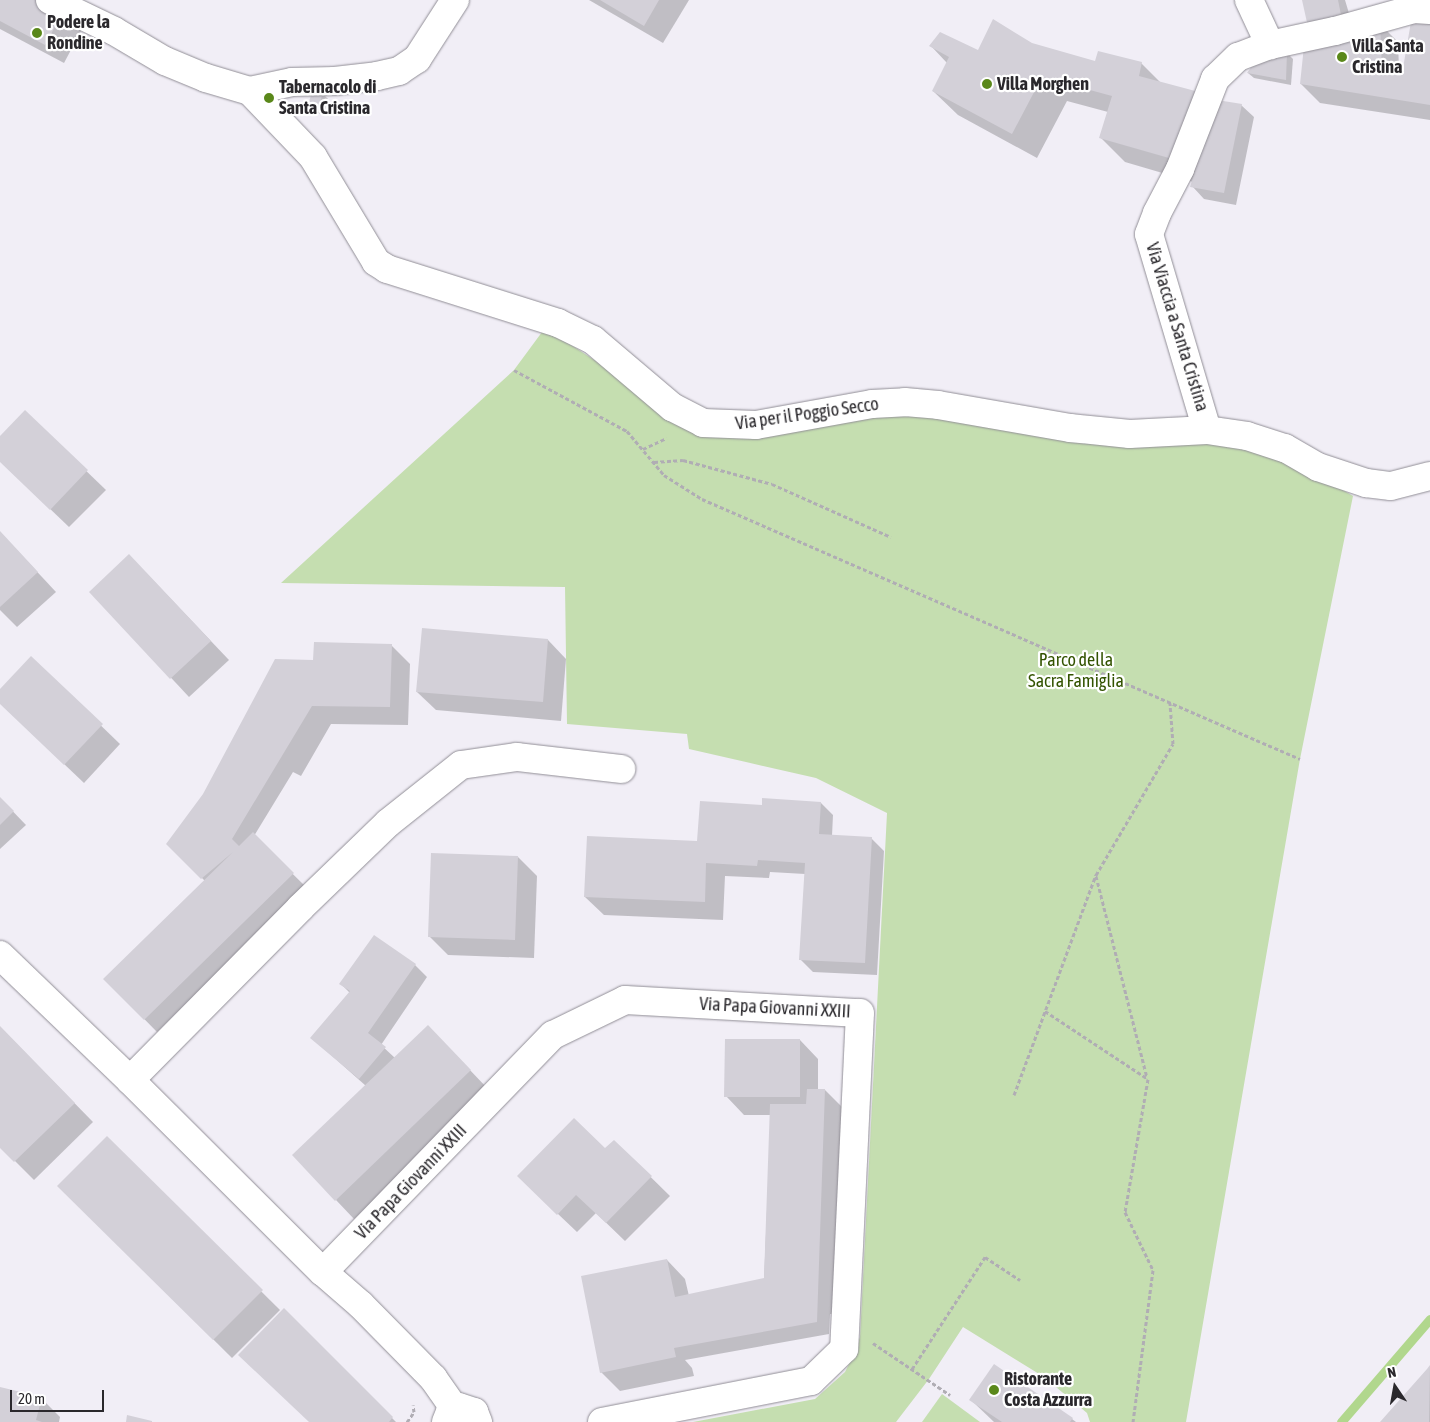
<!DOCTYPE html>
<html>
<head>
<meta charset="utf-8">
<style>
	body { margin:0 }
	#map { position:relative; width:1430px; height:1422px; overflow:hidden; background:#f1eef6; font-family:"Asap Condensed",sans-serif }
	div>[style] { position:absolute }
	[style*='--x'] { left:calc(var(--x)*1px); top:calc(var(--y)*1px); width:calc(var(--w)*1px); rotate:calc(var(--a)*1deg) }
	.green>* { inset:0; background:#c5deb0 }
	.shadow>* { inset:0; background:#0003 }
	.stream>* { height:9px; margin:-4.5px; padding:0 4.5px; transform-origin:4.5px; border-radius:4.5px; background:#b1d78d }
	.building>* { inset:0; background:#d3d0d8 }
	.path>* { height:3px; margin-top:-1.5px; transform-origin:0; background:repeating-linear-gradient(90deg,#b0adb4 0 4px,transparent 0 6.5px) }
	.roads { filter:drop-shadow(0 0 1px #918e96) drop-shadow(0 0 1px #918e96) }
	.street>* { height:28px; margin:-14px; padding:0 14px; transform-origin:14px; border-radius:14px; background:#fff }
	.dots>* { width:14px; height:14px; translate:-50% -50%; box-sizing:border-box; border:2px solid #fff; border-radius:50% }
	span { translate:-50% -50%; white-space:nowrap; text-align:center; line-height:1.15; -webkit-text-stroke:4.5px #fff; paint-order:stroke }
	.poi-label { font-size:18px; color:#2a282c; font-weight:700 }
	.left { translate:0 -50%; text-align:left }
	.street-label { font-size:18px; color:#2a282c }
	.park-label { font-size:18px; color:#335300 }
	.north { position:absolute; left:1370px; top:1362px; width:50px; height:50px; -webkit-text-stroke:4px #fff; paint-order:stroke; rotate:348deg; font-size:14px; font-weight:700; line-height:20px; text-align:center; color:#2a282c }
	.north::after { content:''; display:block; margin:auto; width:18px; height:22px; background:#2a282c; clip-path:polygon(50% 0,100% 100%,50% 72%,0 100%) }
	.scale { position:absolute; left:10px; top:1390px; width:94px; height:22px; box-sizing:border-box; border:2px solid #2a282c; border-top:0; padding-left:6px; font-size:15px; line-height:18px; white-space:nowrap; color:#2a282c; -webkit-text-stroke:4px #fff; paint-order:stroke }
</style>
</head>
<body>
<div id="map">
	<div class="green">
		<i style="clip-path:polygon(545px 328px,696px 426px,913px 412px,1201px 436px,1272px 453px,1311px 471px,1353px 496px,1300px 759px,1186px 1422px,1090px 1422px,1087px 1413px,1044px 1377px,963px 1327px,929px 1379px,896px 1422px,693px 1422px,815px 1399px,845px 1372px,856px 1350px,860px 1337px,887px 813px,816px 778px,689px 749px,687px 734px,567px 724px,565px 587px,281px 583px,514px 370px)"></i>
		<i style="clip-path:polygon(942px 1394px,980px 1422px,922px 1422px)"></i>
	</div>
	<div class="shadow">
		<i style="clip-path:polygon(0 0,62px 13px,81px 31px,64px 63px,0 29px)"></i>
		<i style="clip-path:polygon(589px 0,689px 0,663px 43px)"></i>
		<i style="clip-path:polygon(1303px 0,1345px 0,1354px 30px,1380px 24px,1398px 42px,1399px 69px,1404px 69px,1430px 20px,1430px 120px,1320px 103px,1301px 84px,1339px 38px)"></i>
		<i style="clip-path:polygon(1032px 44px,1095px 63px,1141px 63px,1162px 84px,1216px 110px,1241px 105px,1254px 117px,1236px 205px,1204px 199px,1192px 186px,1193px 182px,1125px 162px,1100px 137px,1108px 112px,1067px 101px,1037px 158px,958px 115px,933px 91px,947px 63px,931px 46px,978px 51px)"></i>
		<i style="clip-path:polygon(1287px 53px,1293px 59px,1291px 85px,1254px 78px,1248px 73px)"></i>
		<i style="clip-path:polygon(322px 93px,328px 99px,324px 115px,315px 113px,309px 107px)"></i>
		<i style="clip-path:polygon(25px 412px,106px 490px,69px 527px,0 461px,0 438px)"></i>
		<i style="clip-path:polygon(0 532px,56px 592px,17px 627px,0 610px)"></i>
		<i style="clip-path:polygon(148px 575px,229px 660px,189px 697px,91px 592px)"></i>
		<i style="clip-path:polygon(548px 640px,566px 659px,561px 721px,436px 710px,417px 692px)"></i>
		<i style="clip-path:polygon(391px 645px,410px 664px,408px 725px,331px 724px,301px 776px,293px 772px,254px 836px,305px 886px,209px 993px,203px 987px,157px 1032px,105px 979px,205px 881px,168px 844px,315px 661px)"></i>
		<i style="clip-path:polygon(31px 658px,120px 744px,84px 783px,0 703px,0 691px)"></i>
		<i style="clip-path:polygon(0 798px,26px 825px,0 849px)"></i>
		<i style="clip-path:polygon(821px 803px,833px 815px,832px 836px,871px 838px,884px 851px,877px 975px,813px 972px,800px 959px,805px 874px,770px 872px,769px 878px,725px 876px,723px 920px,604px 915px,585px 897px,701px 842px,763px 806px)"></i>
		<i style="clip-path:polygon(518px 857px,537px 876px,534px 958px,448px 955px,429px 936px)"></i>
		<i style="clip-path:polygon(415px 965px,427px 977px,381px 1045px,395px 1058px,447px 1046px,489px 1090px,354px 1219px,336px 1200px,366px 1086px,312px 1038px,350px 993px,341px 984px)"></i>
		<i style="clip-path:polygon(0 1027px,93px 1122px,34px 1180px,0 1146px)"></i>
		<i style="clip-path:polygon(800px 1040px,818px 1059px,818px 1090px,825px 1090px,844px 1109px,837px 1314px,830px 1314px,829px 1334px,685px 1360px,692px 1368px,694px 1376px,620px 1391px,601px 1372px,667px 1260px,685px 1279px,689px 1296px,764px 1280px,771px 1115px,744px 1115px,726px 1096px)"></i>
		<i style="clip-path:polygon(107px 1138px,280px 1310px,232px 1358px,59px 1186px)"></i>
		<i style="clip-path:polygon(614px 1141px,670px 1196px,625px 1241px,596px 1213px,577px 1232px,538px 1195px,605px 1149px)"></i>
		<i style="clip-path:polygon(284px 1310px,396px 1422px,310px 1422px)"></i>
		<i style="clip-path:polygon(1430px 1367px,1430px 1422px,1382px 1422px,1428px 1369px)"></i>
		<i style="clip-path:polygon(0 1388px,41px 1398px,60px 1417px,59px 1422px,0 1422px)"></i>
		<i style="clip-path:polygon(971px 1400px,1072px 1419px,1076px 1422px,994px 1422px)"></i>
	</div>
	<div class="stream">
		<i style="--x:1341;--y:1422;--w:136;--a:-49.2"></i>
	</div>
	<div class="building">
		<i style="clip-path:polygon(0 0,41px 0,63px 12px,45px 45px,0 21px)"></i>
		<i style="clip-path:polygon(600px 0,659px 0,644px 26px)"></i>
		<i style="clip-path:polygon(1302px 0,1338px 0,1342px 20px,1308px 27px)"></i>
		<i style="clip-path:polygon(1412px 16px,1430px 19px,1430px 105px,1300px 84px,1304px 46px,1380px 22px,1382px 68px,1403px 68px)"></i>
		<i style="clip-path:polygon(993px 19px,1032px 43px,1095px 61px,1098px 51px,1142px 62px,1139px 76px,1199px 92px,1176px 160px,1099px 138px,1112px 96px,1042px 77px,1012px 134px,932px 91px,949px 57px,929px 46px,940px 32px,978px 50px)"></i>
		<i style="clip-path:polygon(1287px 52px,1286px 80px,1247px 73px,1254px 63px)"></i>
		<i style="clip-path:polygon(312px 90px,323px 92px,318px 110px,308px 107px)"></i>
		<i style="clip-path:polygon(1217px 100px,1242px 104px,1224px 193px,1190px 187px)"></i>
		<i style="clip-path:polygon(25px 410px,88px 470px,50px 510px,0 462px,0 436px)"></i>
		<i style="clip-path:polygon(0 531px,38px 572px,0 607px)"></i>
		<i style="clip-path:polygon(129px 554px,211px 641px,170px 679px,89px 592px)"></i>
		<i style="clip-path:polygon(422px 628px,548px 639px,543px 702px,416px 692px)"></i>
		<i style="clip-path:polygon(314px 642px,392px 644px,390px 707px,312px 706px,232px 839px,239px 846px,253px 832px,294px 873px,144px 1020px,103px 979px,233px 852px,201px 879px,166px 844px,203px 794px,275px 659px,313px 660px)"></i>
		<i style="clip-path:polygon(31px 656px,103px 724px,64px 765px,0 704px,0 689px)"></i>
		<i style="clip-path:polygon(0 797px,14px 811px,0 825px)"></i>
		<i style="clip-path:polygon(762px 798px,821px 802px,819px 834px,872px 837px,865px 963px,799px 960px,805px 863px,758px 860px,757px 866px,706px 863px,705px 902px,584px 897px,587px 836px,697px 841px,700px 801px,762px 805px)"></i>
		<i style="clip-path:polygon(431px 853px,518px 856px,515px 940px,428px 937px)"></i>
		<i style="clip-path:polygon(374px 935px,416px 964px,368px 1033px,386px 1047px,359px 1079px,310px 1038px,350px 991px,339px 984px)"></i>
		<i style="clip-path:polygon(428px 1025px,471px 1070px,335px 1201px,292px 1155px)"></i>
		<i style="clip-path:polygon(0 1026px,75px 1103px,14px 1162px,0 1148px)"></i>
		<i style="clip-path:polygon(725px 1039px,800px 1039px,800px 1097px,724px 1097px)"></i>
		<i style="clip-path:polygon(807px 1089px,825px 1089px,817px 1322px,674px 1348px,676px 1357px,600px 1373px,581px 1276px,667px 1259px,675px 1297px,764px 1278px,770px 1104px,806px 1104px)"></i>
		<i style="clip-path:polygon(574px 1118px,605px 1148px,614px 1140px,652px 1176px,606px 1223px,576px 1195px,557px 1215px,517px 1176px)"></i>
		<i style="clip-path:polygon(107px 1136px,263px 1290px,213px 1340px,57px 1186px)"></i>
		<i style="clip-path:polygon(284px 1308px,393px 1417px,389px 1422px,309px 1422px,238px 1355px)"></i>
		<i style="clip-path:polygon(994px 1364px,1073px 1418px,1070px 1422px,1002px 1422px,969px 1400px)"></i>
		<i style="clip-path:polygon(1430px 1365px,1429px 1422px,1380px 1422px,1427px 1369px)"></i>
		<i style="clip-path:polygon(0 1387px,42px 1397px,36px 1420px,42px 1422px,0 1422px)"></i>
		<i style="clip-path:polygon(127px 1415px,152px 1421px,152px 1422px,126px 1422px)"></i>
	</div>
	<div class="path">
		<i style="--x:514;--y:370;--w:128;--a:28.4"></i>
		<i style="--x:627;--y:431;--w:57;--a:49.9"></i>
		<i style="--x:664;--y:475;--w:45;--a:32.3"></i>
		<i style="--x:702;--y:499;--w:652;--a:23.5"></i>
		<i style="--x:643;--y:449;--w:26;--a:-25"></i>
		<i style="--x:654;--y:462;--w:29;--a:-4"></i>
		<i style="--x:683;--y:460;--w:92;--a:15.1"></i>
		<i style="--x:772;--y:484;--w:130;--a:24"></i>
		<i style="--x:1096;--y:876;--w:208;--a:75.8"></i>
		<i style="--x:1045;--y:1011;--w:123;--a:33.4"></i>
		<i style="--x:1148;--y:1079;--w:135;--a:99.8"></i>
		<i style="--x:1125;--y:1212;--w:64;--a:64.2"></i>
		<i style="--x:1153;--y:1270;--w:153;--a:97.5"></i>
		<i style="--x:1014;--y:1095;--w:235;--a:-69.6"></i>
		<i style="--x:1096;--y:875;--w:152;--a:-59.6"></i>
		<i style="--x:1173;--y:744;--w:41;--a:-94.2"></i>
		<i style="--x:873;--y:1343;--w:93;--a:34"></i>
		<i style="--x:912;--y:1369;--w:134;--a:-56.9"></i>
		<i style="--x:985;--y:1257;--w:42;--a:33.3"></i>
		<i style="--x:407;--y:1422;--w:12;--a:-55"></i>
		<i style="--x:414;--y:1412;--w:7;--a:-98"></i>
	</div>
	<div class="roads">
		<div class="street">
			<i style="--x:50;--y:0;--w:71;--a:25.8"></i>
			<i style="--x:114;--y:31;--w:59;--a:30.5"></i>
			<i style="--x:165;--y:61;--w:44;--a:22.5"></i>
			<i style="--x:206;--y:78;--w:46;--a:16.5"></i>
			<i style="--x:250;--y:91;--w:91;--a:46.3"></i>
			<i style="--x:313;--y:157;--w:122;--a:59"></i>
			<i style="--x:376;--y:262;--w:13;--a:32"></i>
			<i style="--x:387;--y:269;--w:179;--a:17.5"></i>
			<i style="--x:558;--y:323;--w:39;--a:26"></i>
			<i style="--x:593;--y:340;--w:104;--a:40.3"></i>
			<i style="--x:672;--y:407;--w:35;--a:27"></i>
			<i style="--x:703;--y:423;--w:53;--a:2.2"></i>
			<i style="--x:756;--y:425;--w:118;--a:-10.3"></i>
			<i style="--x:872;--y:404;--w:33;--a:-3"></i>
			<i style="--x:905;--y:402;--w:33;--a:5"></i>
			<i style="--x:938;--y:405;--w:134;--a:9.9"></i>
			<i style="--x:1070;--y:428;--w:60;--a:5.7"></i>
			<i style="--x:1130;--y:434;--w:77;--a:-3"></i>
			<i style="--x:1207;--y:430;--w:40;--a:8.5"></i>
			<i style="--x:1247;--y:436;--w:40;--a:18"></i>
			<i style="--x:1285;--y:448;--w:38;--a:30"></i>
			<i style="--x:1318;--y:467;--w:51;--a:18.4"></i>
			<i style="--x:1366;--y:483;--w:25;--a:7"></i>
			<i style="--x:1391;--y:486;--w:40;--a:-14.4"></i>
			<i style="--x:1249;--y:0;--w:50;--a:65"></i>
			<i style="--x:250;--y:91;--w:43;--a:-12.1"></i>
			<i style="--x:292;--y:82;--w:43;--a:-1.3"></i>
			<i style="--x:335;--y:81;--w:42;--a:-6.8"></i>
			<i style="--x:377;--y:76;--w:23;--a:-13"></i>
			<i style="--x:399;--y:71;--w:22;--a:-34"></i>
			<i style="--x:417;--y:59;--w:70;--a:-57.2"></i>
			<i style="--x:1207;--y:430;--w:204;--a:-106.5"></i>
			<i style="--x:1149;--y:234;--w:22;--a:-69"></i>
			<i style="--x:1157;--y:213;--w:50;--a:-62.4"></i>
			<i style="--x:1180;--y:169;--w:97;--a:-68.7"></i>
			<i style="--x:1215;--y:79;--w:32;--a:-44"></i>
			<i style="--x:1238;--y:57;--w:34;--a:-21"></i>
			<i style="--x:1270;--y:45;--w:66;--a:-12.2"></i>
			<i style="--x:1335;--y:31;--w:82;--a:-15.6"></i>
			<i style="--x:1414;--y:9;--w:16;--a:4"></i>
			<i style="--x:0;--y:955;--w:180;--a:43.9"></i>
			<i style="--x:130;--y:1080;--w:272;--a:44.9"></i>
			<i style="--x:323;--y:1272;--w:50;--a:41"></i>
			<i style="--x:361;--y:1305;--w:103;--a:45.4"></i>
			<i style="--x:433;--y:1378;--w:37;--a:55"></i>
			<i style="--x:130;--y:1080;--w:242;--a:-45.3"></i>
			<i style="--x:300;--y:908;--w:122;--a:-44"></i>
			<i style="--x:388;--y:823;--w:93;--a:-38.5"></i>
			<i style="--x:461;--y:765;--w:57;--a:-8.1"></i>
			<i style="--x:517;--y:757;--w:105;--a:6.6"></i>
			<i style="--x:323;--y:1272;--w:330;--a:-45.9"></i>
			<i style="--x:553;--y:1035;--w:80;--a:-25.9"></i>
			<i style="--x:625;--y:1000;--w:235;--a:3.2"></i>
			<i style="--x:860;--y:1013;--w:336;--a:92.7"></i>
			<i style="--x:844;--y:1349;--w:46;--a:135.9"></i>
			<i style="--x:811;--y:1381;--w:213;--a:168.9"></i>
			<i style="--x:446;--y:1422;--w:11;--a:-68"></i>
			<i style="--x:450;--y:1412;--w:10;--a:-29"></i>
			<i style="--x:459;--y:1407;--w:16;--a:18"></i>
			<i style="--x:474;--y:1412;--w:11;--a:68"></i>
		</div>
	</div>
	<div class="dots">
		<i style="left:37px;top:33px;background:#5a881a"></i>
		<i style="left:1342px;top:57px;background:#5a881a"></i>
		<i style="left:987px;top:84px;background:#5a881a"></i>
		<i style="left:269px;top:98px;background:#5a881a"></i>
		<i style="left:994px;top:1390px;background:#5a881a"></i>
	</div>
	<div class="poi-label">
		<span class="left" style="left:47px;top:33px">Podere la<br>Rondine</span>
		<span class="left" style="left:1352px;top:57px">Villa Santa<br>Cristina</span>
		<span class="left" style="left:997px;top:84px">Villa Morghen</span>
		<span class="left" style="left:279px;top:98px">Tabernacolo di<br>Santa Cristina</span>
		<span class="left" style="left:1004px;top:1390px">Ristorante<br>Costa Azzurra</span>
	</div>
	<div class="street-label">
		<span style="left:1177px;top:327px;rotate:73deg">Via Viaccia a Santa Cristina</span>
		<span style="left:807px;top:414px;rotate:-8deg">Via per il Poggio Secco</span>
		<span style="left:775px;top:1008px;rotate:3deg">Via Papa Giovanni XXIII</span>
		<span style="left:411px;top:1182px;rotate:-46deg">Via Papa Giovanni XXIII</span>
	</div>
	<div class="park-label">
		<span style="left:1076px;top:671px">Parco della<br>Sacra Famiglia</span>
	</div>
	<div class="north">N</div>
	<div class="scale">20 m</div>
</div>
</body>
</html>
